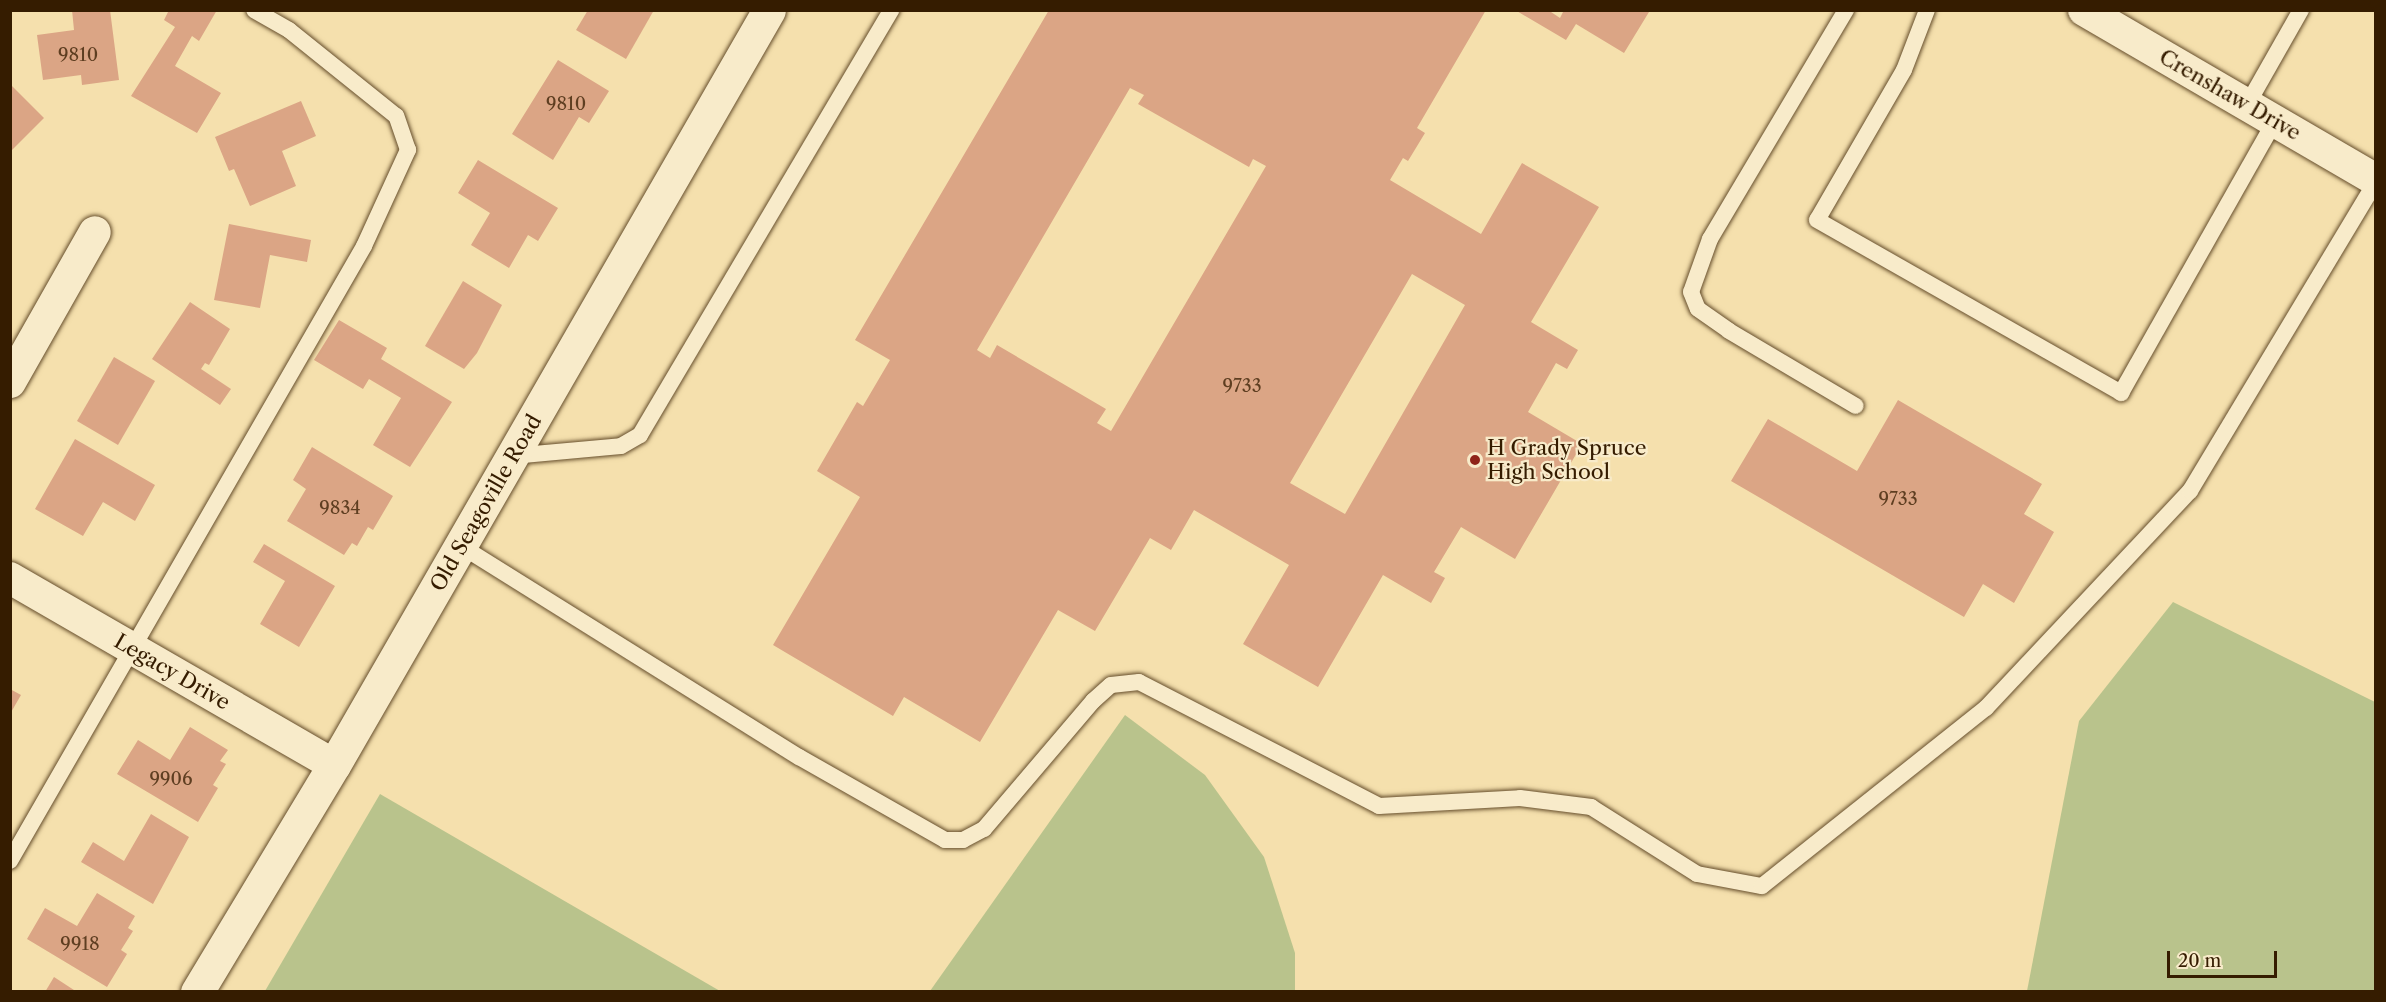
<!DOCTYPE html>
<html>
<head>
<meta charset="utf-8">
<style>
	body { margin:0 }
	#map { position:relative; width:2386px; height:1002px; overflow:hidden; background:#f5e0ad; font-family:"Libre Caslon Text",serif }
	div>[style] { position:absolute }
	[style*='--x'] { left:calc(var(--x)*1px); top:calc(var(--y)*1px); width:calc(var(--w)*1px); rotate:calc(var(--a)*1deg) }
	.green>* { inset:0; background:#b9c38c }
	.building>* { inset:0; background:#dba585 }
	.roads { filter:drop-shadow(0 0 2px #654d2b) drop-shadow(0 0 2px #654d2b) }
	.lane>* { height:16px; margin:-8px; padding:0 8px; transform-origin:8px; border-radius:8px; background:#f8ebca }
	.street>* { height:32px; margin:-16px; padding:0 16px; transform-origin:16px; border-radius:16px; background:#f8ebca }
	.secondary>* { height:33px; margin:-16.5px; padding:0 16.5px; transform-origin:16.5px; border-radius:16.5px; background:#f8ebca }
	.dots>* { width:16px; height:16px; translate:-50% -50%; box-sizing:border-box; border:3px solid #f8ebca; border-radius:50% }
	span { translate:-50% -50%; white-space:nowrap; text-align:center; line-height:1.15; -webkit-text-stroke:4.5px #f8ebca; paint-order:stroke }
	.number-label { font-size:18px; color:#5e3e21 }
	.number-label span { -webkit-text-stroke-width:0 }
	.street-label { font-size:21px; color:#351c00 }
	.poi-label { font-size:21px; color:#351c00 }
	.left { translate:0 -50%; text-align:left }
	.frame { position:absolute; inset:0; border:12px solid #351c00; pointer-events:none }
	.scale { position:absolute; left:2167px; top:951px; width:110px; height:27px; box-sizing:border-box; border:3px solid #351c00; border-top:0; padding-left:8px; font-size:18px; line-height:21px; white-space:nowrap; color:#351c00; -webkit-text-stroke:4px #f8ebca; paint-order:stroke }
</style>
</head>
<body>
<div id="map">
	<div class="green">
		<i style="clip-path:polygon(2173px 602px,2375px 702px,2375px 991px,2027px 991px,2079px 721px)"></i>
		<i style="clip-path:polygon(1125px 715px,1205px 775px,1264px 857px,1295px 953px,1295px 991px,930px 991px)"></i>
		<i style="clip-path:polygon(380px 794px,720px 991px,265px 991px)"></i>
	</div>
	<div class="building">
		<i style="clip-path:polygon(72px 10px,110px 10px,119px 80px,82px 85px,81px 75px,43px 80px,37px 35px,74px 30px)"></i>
		<i style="clip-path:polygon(169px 10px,217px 10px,199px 41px,192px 36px,175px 66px,221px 93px,197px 133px,131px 96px,175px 27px,164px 20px)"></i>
		<i style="clip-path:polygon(588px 10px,654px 10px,626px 59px,576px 30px)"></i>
		<i style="clip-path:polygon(evenodd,1049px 10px,1486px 10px,1417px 128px,1425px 133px,1408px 161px,1403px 158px,1390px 180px,1481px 234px,1522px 163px,1599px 207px,1531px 322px,1578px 350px,1567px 369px,1556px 363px,1528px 412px,1582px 444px,1515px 559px,1461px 527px,1434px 572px,1445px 578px,1431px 603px,1383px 575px,1318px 687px,1243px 644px,1289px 565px,1194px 510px,1171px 550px,1150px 538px,1095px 631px,1058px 610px,980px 742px,904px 697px,893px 716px,773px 645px,860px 497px,817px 471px,857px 402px,863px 406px,890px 360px,855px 340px,1049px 10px,1130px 88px,1144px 95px,1138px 104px,1249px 167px,1253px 159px,1266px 166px,1111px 431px,1097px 423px,1106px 409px,997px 345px,990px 358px,977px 350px,1130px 88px,1049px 10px,1412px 274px,1465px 305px,1345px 514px,1290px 483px,1412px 274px)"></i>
		<i style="clip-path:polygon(1515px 10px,1548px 10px,1560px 18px,1564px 10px,1649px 12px,1624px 53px,1576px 24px,1566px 40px)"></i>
		<i style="clip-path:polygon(558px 60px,609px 91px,589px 123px,579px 117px,553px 160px,512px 134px)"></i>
		<i style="clip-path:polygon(10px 84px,44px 118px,10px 152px)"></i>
		<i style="clip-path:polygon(301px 101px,316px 136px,282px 151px,296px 186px,250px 206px,234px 169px,229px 171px,215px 137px)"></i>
		<i style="clip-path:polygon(478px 160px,558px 208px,538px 241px,528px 235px,509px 268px,471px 245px,490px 213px,458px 193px)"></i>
		<i style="clip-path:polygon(229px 224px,311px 240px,307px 262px,270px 255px,260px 308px,214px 300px)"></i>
		<i style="clip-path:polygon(463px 281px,502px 305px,477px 353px,464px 369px,425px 346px)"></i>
		<i style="clip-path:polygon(190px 302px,230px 329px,209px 365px,205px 363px,201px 369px,231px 389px,220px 405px,152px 359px)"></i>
		<i style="clip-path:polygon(339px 320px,387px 348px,381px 359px,452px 402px,410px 467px,373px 445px,401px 398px,369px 379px,363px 389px,314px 360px)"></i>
		<i style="clip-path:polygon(114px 357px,155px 381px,118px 445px,77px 421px)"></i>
		<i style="clip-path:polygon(1898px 400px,2042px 484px,2024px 514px,2054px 532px,2014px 603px,1983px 584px,1964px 617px,1731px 481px,1768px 419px,1857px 471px)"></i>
		<i style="clip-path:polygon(75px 439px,155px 485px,135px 521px,103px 502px,83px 536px,35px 509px)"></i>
		<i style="clip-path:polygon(312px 447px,393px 496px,373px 530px,368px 527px,357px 546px,352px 543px,344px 555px,287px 521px,306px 489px,293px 480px)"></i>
		<i style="clip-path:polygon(264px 544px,335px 586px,299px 647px,260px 624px,285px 581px,253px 562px)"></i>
		<i style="clip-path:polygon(10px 689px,21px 695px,10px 714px)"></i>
		<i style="clip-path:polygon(190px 727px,228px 750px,220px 761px,226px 764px,213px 785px,218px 788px,198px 822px,117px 774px,138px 740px,170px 760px)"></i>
		<i style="clip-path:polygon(151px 814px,189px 837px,153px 904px,81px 862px,93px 842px,124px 861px)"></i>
		<i style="clip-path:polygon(97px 893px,135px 916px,128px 928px,133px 931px,121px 950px,127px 954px,107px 987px,27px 939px,45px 908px,77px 926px)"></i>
		<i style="clip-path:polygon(54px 977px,77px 992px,45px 992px)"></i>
	</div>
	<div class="roads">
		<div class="lane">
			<i style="--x:1846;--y:10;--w:266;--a:120.7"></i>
			<i style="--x:1710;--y:239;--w:56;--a:109.7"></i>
			<i style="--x:1691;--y:292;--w:18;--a:68"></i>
			<i style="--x:1698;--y:309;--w:38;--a:35"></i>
			<i style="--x:1729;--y:331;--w:147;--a:30.6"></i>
			<i style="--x:1927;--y:10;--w:64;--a:111"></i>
			<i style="--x:1904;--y:70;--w:173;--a:120.1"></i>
			<i style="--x:1817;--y:220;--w:350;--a:29.6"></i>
			<i style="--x:2121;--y:393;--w:313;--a:-60.5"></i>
			<i style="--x:2247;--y:105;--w:109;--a:-60.4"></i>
			<i style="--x:512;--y:456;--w:109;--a:-5.2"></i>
			<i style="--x:621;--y:446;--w:22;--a:-30"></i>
			<i style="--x:640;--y:435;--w:494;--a:-59.4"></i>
			<i style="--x:461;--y:546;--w:398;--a:32"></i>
			<i style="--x:799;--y:757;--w:168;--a:29.6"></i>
			<i style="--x:945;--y:840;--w:18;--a:0"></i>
			<i style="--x:963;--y:840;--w:24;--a:-28"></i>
			<i style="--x:984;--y:829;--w:168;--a:-49.6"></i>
			<i style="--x:1093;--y:701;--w:24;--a:-42"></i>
			<i style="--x:1111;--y:685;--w:28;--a:-6"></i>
			<i style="--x:1139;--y:682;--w:270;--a:27.3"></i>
			<i style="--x:1379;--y:806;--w:141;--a:-3.2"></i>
			<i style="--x:1520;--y:798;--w:72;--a:7.2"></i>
			<i style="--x:1591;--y:807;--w:125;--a:32.3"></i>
			<i style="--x:1697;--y:874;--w:66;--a:10.5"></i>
			<i style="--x:1762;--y:886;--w:286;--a:-38.5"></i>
			<i style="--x:1986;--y:708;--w:298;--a:-46.8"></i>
			<i style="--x:2190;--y:491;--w:362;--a:-59"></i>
			<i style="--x:10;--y:861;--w:710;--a:-60.07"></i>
			<i style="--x:364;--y:246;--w:106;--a:-65.4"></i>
			<i style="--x:408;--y:150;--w:36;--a:-109"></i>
			<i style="--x:396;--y:116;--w:137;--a:-141.2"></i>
			<i style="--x:289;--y:30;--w:40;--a:-150.3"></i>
		</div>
		<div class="street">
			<i style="--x:2084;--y:10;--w:338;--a:30.2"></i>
			<i style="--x:10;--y:382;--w:172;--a:-60.5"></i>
			<i style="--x:10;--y:578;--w:374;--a:30"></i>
		</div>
		<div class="secondary">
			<i style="--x:197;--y:992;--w:265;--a:-58.9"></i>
			<i style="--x:334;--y:765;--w:871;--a:-60.05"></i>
		</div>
	</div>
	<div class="dots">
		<i style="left:1475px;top:460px;background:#8f2418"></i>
	</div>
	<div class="number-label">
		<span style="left:78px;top:55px">9810</span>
		<span style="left:566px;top:104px">9810</span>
		<span style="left:1242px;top:386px">9733</span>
		<span style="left:1898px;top:499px">9733</span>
		<span style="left:340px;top:508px">9834</span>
		<span style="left:171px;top:779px">9906</span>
		<span style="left:80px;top:944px">9918</span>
	</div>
	<div class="street-label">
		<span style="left:2230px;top:95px;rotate:30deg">Crenshaw Drive</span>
		<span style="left:486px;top:503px;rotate:-60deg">Old Seagoville Road</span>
		<span style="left:172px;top:672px;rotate:30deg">Legacy Drive</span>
	</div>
	<div class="poi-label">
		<span class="left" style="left:1487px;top:460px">H Grady Spruce<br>High School</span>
	</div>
	<div class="frame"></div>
	<div class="scale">20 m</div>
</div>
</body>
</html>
